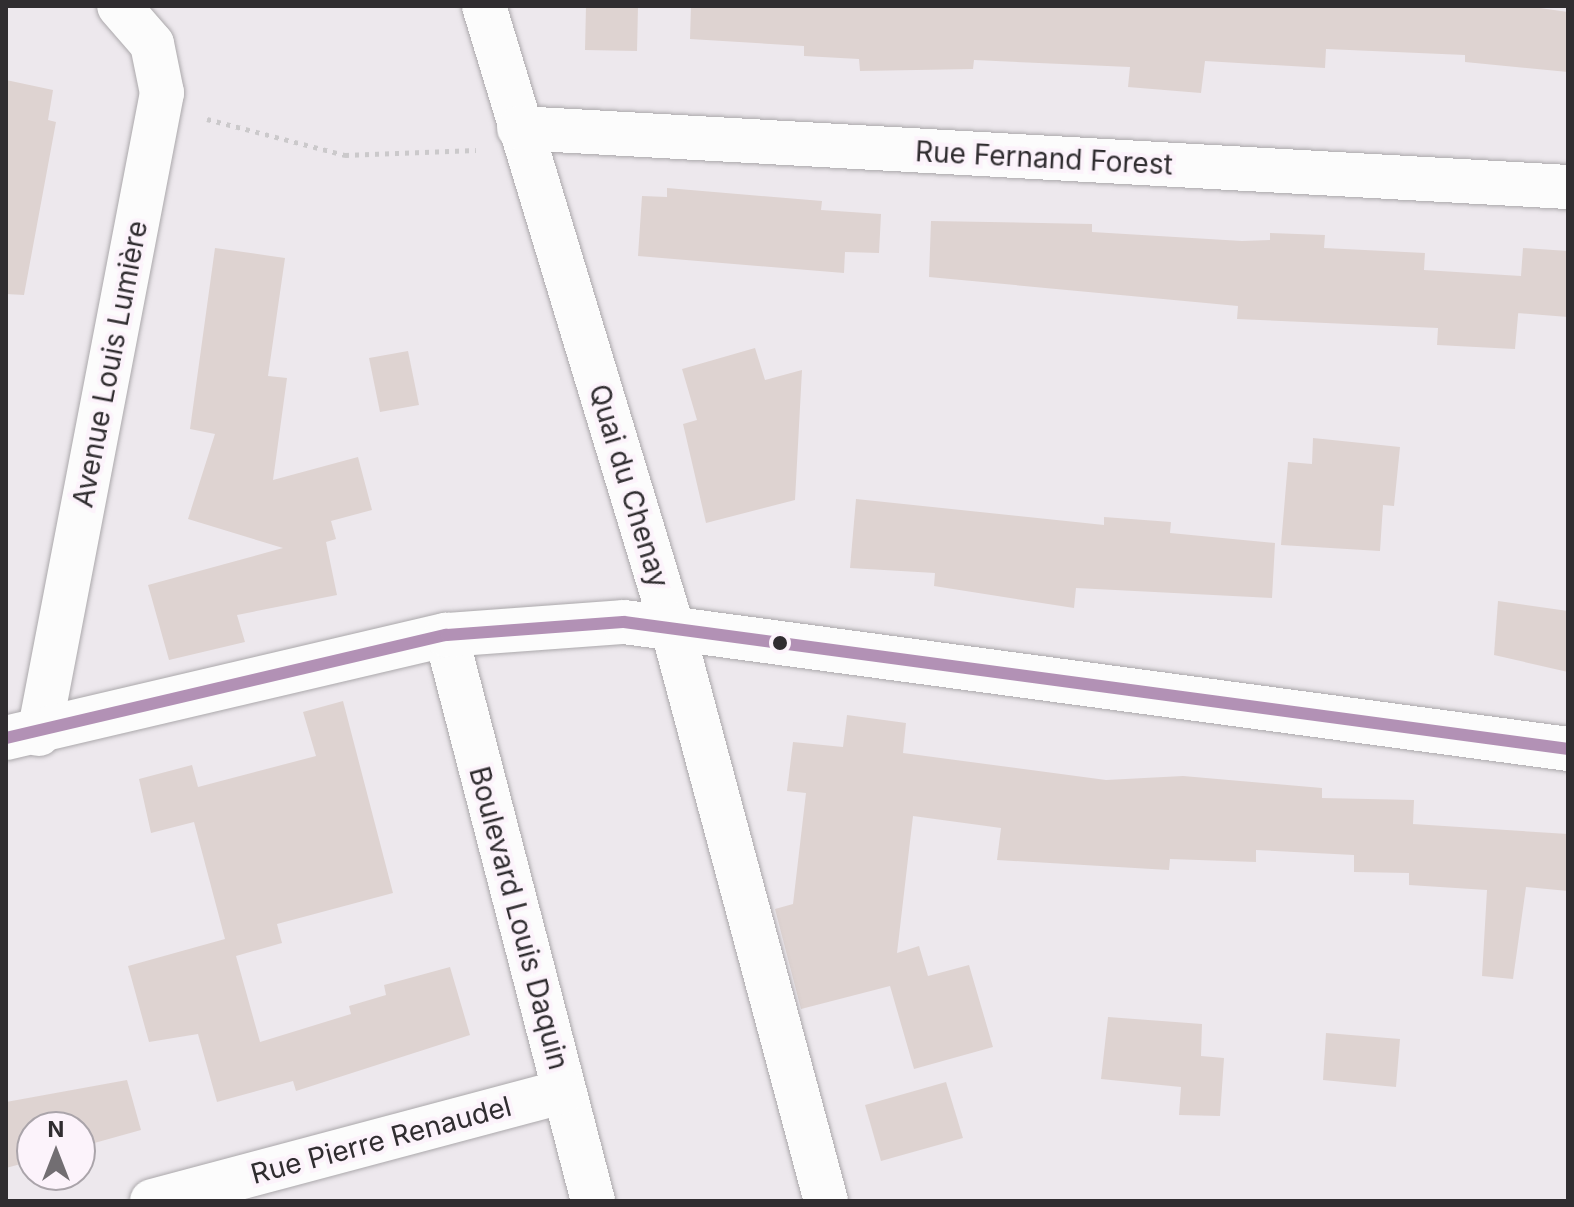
<!DOCTYPE html>
<html>
<head>
<meta charset="utf-8">
<style>
	body { margin:0 }
	#map { position:relative; width:1574px; height:1207px; overflow:hidden; background:#ede8ed; font-family:Inter,sans-serif }
	div>[style] { position:absolute }
	[style*='--x'] { left:calc(var(--x)*1px); top:calc(var(--y)*1px); width:calc(var(--w)*1px); rotate:calc(var(--a)*1deg) }
	.building>* { inset:0; background:#ded3d1 }
	.path>* { height:5px; margin-top:-2.5px; transform-origin:0; background:repeating-linear-gradient(90deg,#cbc9cb 0 4px,transparent 0 10px) }
	.roads { filter:drop-shadow(0 0 2px #aba8ab) drop-shadow(0 0 2px #aba8ab) }
	.minor>* { height:44px; margin:-22px; padding:0 22px; transform-origin:22px; border-radius:22px; background:#fcfcfc }
	.bus-1>* { height:12px; margin:-6px; padding:0 6px; transform-origin:6px; border-radius:6px; background:#b291b5 }
	.dots>* { width:22px; height:22px; translate:-50% -50%; box-sizing:border-box; border:4px solid #fcf3fb; border-radius:50% }
	span { translate:-50% -50%; white-space:nowrap; text-align:center; line-height:1.15; -webkit-text-stroke:8px #fcf3fb; paint-order:stroke }
	.street-label { font-size:28px; color:#302d30 }
	.frame { position:absolute; inset:0; border:8px solid #302d30; pointer-events:none }
	.north { position:absolute; left:16px; top:1111px; width:80px; height:80px; box-sizing:border-box; background:#fcf3fb; border:2px solid #aaa4aa; border-radius:50%; rotate:0deg; font-size:22px; font-weight:700; line-height:32px; text-align:center; color:#302d30 }
	.north::after { content:''; display:block; margin:auto; width:28px; height:36px; background:#726e72; clip-path:polygon(50% 0,100% 100%,50% 72%,0 100%) }
</style>
</head>
<body>
<div id="map">
	<div class="building">
		<i style="clip-path:polygon(586px 6px,638px 6px,637px 51px,585px 50px)"></i>
		<i style="clip-path:polygon(691px 6px,1526px 6px,1568px 12px,1568px 72px,1465px 62px,1465px 55px,1326px 49px,1325px 68px,1205px 61px,1201px 93px,1128px 87px,1130px 67px,974px 60px,973px 69px,860px 71px,859px 59px,804px 56px,804px 46px,690px 39px)"></i>
		<i style="clip-path:polygon(6px 80px,53px 90px,48px 120px,56px 122px,24px 295px,6px 294px)"></i>
		<i style="clip-path:polygon(667px 188px,822px 201px,821px 210px,881px 214px,879px 253px,845px 252px,844px 273px,638px 256px,642px 196px,667px 197px)"></i>
		<i style="clip-path:polygon(931px 221px,1092px 224px,1092px 232px,1242px 241px,1270px 240px,1270px 233px,1325px 235px,1324px 248px,1425px 253px,1424px 270px,1521px 276px,1523px 248px,1568px 251px,1568px 317px,1518px 313px,1519px 304px,1515px 349px,1437px 345px,1438px 328px,1237px 319px,1238px 306px,929px 277px)"></i>
		<i style="clip-path:polygon(215px 248px,285px 258px,268px 376px,287px 378px,273px 480px,358px 457px,372px 510px,331px 521px,336px 539px,326px 542px,337px 595px,237px 615px,245px 642px,169px 660px,148px 585px,283px 548px,188px 519px,215px 434px,190px 429px)"></i>
		<i style="clip-path:polygon(755px 348px,765px 380px,802px 370px,795px 500px,706px 523px,683px 424px,697px 420px,682px 369px)"></i>
		<i style="clip-path:polygon(408px 351px,419px 405px,380px 412px,369px 358px)"></i>
		<i style="clip-path:polygon(1313px 438px,1400px 447px,1394px 506px,1383px 505px,1380px 551px,1281px 545px,1288px 462px,1312px 464px)"></i>
		<i style="clip-path:polygon(856px 499px,1104px 525px,1104px 517px,1171px 522px,1170px 533px,1275px 543px,1272px 598px,1076px 588px,1074px 608px,934px 586px,935px 573px,850px 568px)"></i>
		<i style="clip-path:polygon(1498px 601px,1568px 611px,1568px 672px,1494px 655px)"></i>
		<i style="clip-path:polygon(343px 701px,393px 893px,277px 924px,282px 943px,236px 956px,260px 1042px,351px 1014px,349px 1006px,386px 995px,384px 985px,450px 967px,470px 1035px,296px 1091px,293px 1081px,217px 1102px,198px 1034px,149px 1042px,128px 966px,225px 939px,194px 822px,151px 833px,139px 779px,192px 765px,198px 787px,316px 756px,303px 712px)"></i>
		<i style="clip-path:polygon(847px 715px,906px 723px,903px 753px,1106px 780px,1183px 776px,1322px 788px,1322px 798px,1414px 800px,1413px 824px,1568px 834px,1568px 891px,1526px 887px,1513px 979px,1482px 976px,1487px 890px,1409px 885px,1409px 873px,1354px 872px,1354px 855px,1256px 850px,1256px 862px,1170px 859px,1169px 870px,997px 860px,1001px 828px,913px 816px,897px 953px,919px 946px,928px 976px,969px 965px,993px 1047px,914px 1069px,890px 986px,801px 1009px,775px 909px,793px 904px,806px 793px,787px 791px,793px 742px,843px 747px)"></i>
		<i style="clip-path:polygon(1108px 1017px,1202px 1024px,1201px 1056px,1224px 1058px,1220px 1116px,1179px 1115px,1181px 1087px,1101px 1079px)"></i>
		<i style="clip-path:polygon(1326px 1033px,1400px 1039px,1396px 1087px,1323px 1080px)"></i>
		<i style="clip-path:polygon(127px 1080px,141px 1130px,80px 1147px,80px 1127px,32px 1127px,32px 1161px,6px 1168px,6px 1102px)"></i>
		<i style="clip-path:polygon(946px 1082px,963px 1138px,881px 1161px,865px 1105px)"></i>
	</div>
	<div class="path">
		<i style="--x:207;--y:119;--w:143;--a:14.6"></i>
		<i style="--x:345;--y:155;--w:131;--a:-2.2"></i>
	</div>
	<div class="roads">
		<div class="minor">
			<i style="--x:484;--y:6;--w:645;--a:73.14"></i>
			<i style="--x:671;--y:623;--w:598;--a:74.99"></i>
			<i style="--x:519;--y:128;--w:1051;--a:3.22"></i>
			<i style="--x:446;--y:635;--w:585;--a:75.44"></i>
			<i style="--x:39;--y:734;--w:653;--a:-79.14"></i>
			<i style="--x:162;--y:93;--w:50;--a:-101.5"></i>
			<i style="--x:152;--y:44;--w:50;--a:-131"></i>
			<i style="--x:6;--y:738;--w:452;--a:-13.2"></i>
			<i style="--x:446;--y:635;--w:178;--a:-4.2"></i>
			<i style="--x:624;--y:622;--w:953;--a:7.66"></i>
			<i style="--x:152;--y:1201;--w:426;--a:-14.9"></i>
		</div>
	</div>
	<div class="bus-1">
		<i style="--x:6;--y:738;--w:452;--a:-13.2"></i>
		<i style="--x:446;--y:635;--w:178;--a:-4.2"></i>
		<i style="--x:624;--y:622;--w:953;--a:7.66"></i>
	</div>
	<div class="dots">
		<i style="left:780px;top:643px;background:#302d30"></i>
	</div>
	<div class="street-label">
		<span style="left:1044px;top:158px;rotate:3deg">Rue Fernand Forest</span>
		<span style="left:110px;top:364px;rotate:-79deg">Avenue Louis Lumière</span>
		<span style="left:629px;top:486px;rotate:73deg">Quai du Chenay</span>
		<span style="left:519px;top:918px;rotate:75deg">Boulevard Louis Daquin</span>
		<span style="left:381px;top:1140px;rotate:-15deg">Rue Pierre Renaudel</span>
	</div>
	<div class="frame"></div>
	<div class="north">N</div>
</div>
</body>
</html>
